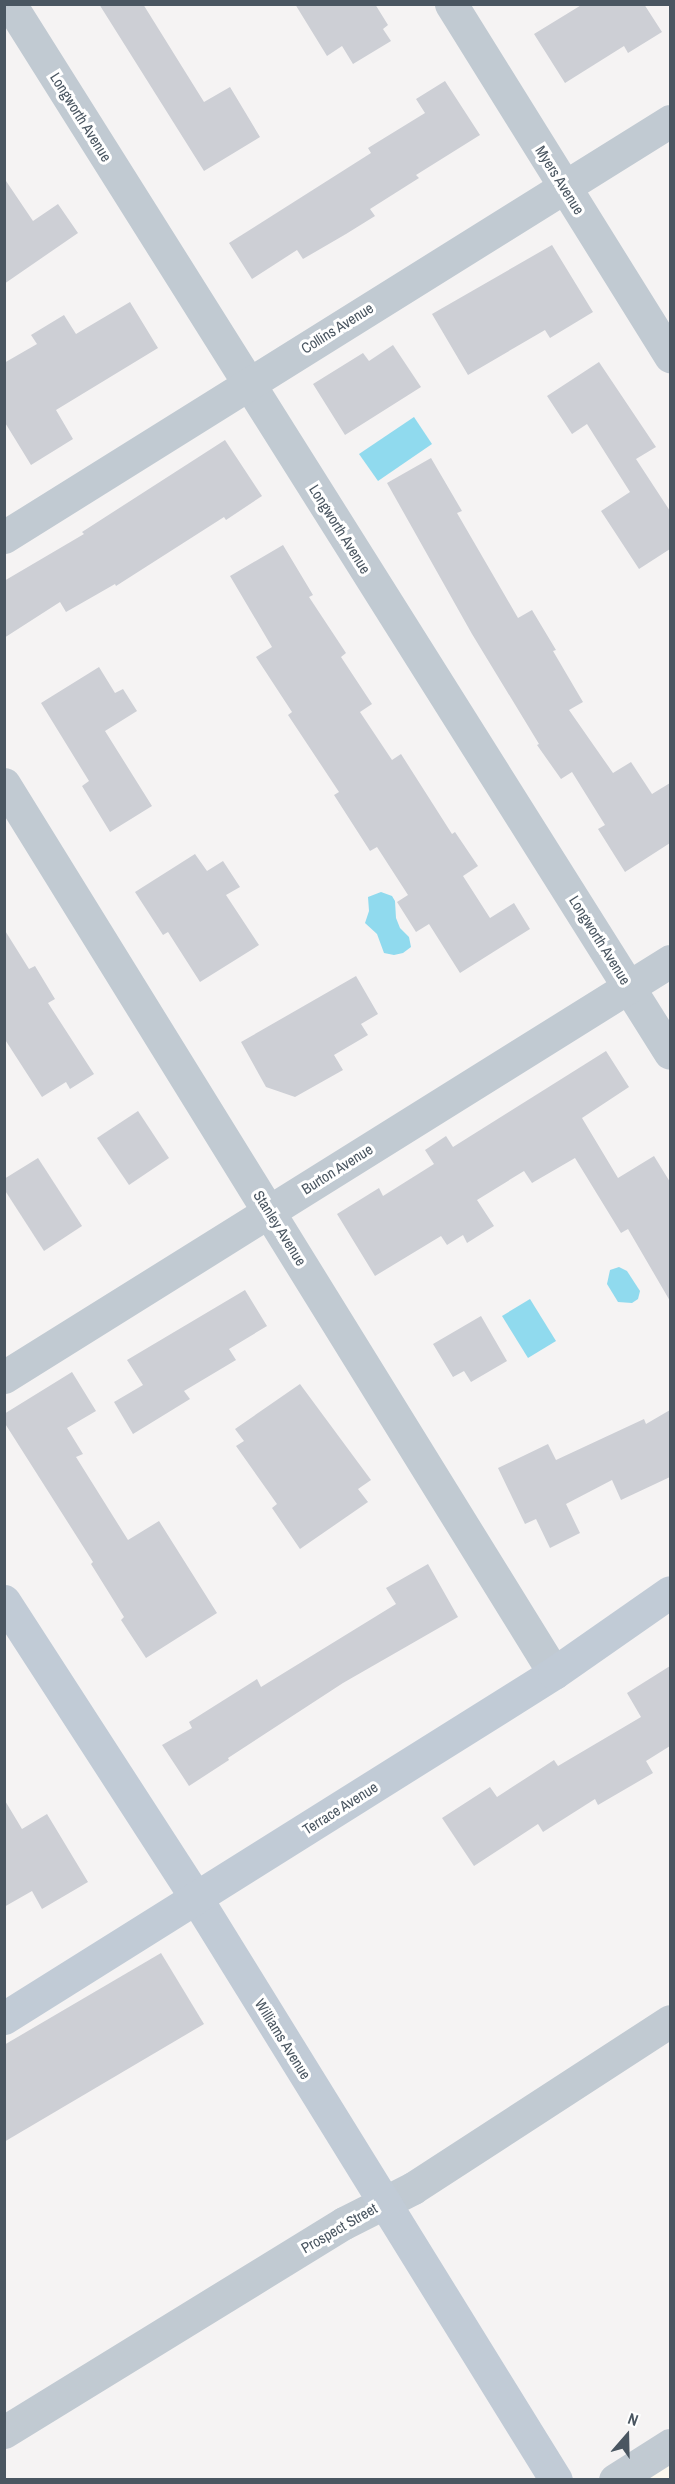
<!DOCTYPE html>
<html>
<head>
<meta charset="utf-8">
<style>
	body { margin:0 }
	#map { position:relative; width:675px; height:2484px; overflow:hidden; background:#f5f3f3; font-family:"Archivo Narrow",sans-serif }
	div>[style] { position:absolute }
	[style*='--x'] { left:calc(var(--x)*1px); top:calc(var(--y)*1px); width:calc(var(--w)*1px); rotate:calc(var(--a)*1deg) }
	.commercial>* { inset:0; background:#fdf9ef }
	.water>* { inset:0; background:#90daee }
	.building>* { inset:0; background:#cdcfd5 }
	.street>* { height:33px; margin:-16.5px; padding:0 16.5px; transform-origin:16.5px; border-radius:16.5px; background:#c1cad2 }
	.secondary>* { height:33px; margin:-16.5px; padding:0 16.5px; transform-origin:16.5px; border-radius:16.5px; background:#c1cbd6 }
	span { translate:-50% -50%; white-space:nowrap; text-align:center; line-height:1.15; -webkit-text-stroke:6px #fff; paint-order:stroke }
	.street-label { font-size:15px; color:#4a5661 }
	.frame { position:absolute; inset:0; border:6px solid #4a5661; pointer-events:none }
	.north { position:absolute; left:597px; top:2406px; width:60px; height:60px; -webkit-text-stroke:4px #fff; paint-order:stroke; rotate:20deg; font-size:16px; font-weight:700; line-height:24px; text-align:center; color:#4a5661 }
	.north::after { content:''; display:block; margin:auto; width:21px; height:27px; background:#4a5661; clip-path:polygon(50% 0,100% 100%,50% 72%,0 100%) }
</style>
</head>
<body>
<div id="map">
	<div class="commercial">
		<i style="clip-path:polygon(670px 2457px,670px 2479px,639px 2479px)"></i>
	</div>
	<div class="water">
		<i style="clip-path:polygon(414px 417px,432px 444px,378px 481px,359px 454px)"></i>
		<i style="clip-path:polygon(381px 892px,392px 896px,395px 901px,396px 918px,400px 928px,409px 937px,411px 947px,403px 953px,394px 955px,384px 953px,377px 934px,365px 923px,369px 911px,368px 897px)"></i>
		<i style="clip-path:polygon(619px 1267px,627px 1271px,640px 1291px,638px 1299px,632px 1303px,618px 1302px,607px 1284px,610px 1270px)"></i>
		<i style="clip-path:polygon(530px 1299px,556px 1341px,528px 1358px,502px 1316px)"></i>
	</div>
	<div class="building">
		<i style="clip-path:polygon(99px 4px,143px 4px,204px 102px,230px 87px,260px 137px,204px 171px)"></i>
		<i style="clip-path:polygon(295px 4px,375px 4px,388px 25px,383px 29px,391px 41px,353px 64px,342px 46px,327px 56px)"></i>
		<i style="clip-path:polygon(583px 4px,644px 4px,662px 32px,628px 53px,624px 46px,565px 83px,534px 34px)"></i>
		<i style="clip-path:polygon(445px 81px,480px 135px,416px 175px,419px 178px,370px 209px,375px 216px,346px 234px,303px 259px,297px 250px,252px 279px,229px 243px,371px 153px,368px 148px,425px 113px,416px 99px)"></i>
		<i style="clip-path:polygon(4px 178px,33px 221px,58px 204px,78px 233px,4px 284px)"></i>
		<i style="clip-path:polygon(552px 245px,593px 312px,550px 338px,545px 330px,468px 375px,432px 314px)"></i>
		<i style="clip-path:polygon(130px 302px,158px 348px,56px 410px,73px 439px,31px 465px,4px 421px,4px 363px,37px 344px,31px 335px,64px 315px,76px 334px)"></i>
		<i style="clip-path:polygon(393px 345px,421px 387px,345px 435px,313px 384px,363px 353px,369px 361px)"></i>
		<i style="clip-path:polygon(599px 362px,656px 447px,636px 459px,670px 511px,670px 549px,639px 569px,601px 511px,630px 492px,587px 424px,572px 434px,547px 396px)"></i>
		<i style="clip-path:polygon(225px 440px,262px 496px,226px 520px,224px 517px,116px 586px,115px 584px,66px 612px,60px 602px,4px 638px,4px 581px,84px 534px,82px 532px)"></i>
		<i style="clip-path:polygon(431px 458px,462px 511px,457px 513px,518px 618px,532px 610px,556px 650px,553px 651px,583px 702px,569px 710px,613px 773px,631px 762px,652px 794px,670px 783px,670px 843px,625px 872px,598px 829px,605px 825px,572px 772px,561px 779px,537px 745px,539px 744px,472px 634px,387px 483px)"></i>
		<i style="clip-path:polygon(283px 545px,313px 595px,309px 597px,346px 653px,341px 657px,372px 704px,360px 712px,392px 760px,401px 754px,452px 834px,455px 832px,478px 866px,463px 876px,490px 918px,514px 903px,530px 929px,460px 973px,429px 924px,416px 932px,397px 902px,408px 895px,377px 847px,370px 851px,334px 795px,339px 792px,288px 715px,292px 712px,256px 657px,272px 647px,230px 576px)"></i>
		<i style="clip-path:polygon(99px 667px,115px 693px,123px 689px,137px 711px,105px 731px,152px 806px,110px 832px,82px 786px,89px 781px,41px 703px)"></i>
		<i style="clip-path:polygon(195px 854px,207px 871px,223px 861px,240px 887px,226px 895px,259px 945px,200px 982px,168px 932px,163px 935px,135px 892px)"></i>
		<i style="clip-path:polygon(4px 929px,29px 969px,35px 966px,55px 999px,48px 1003px,94px 1074px,70px 1089px,66px 1082px,42px 1097px,4px 1038px)"></i>
		<i style="clip-path:polygon(356px 976px,378px 1014px,361px 1024px,368px 1035px,334px 1055px,343px 1070px,295px 1097px,266px 1087px,241px 1042px)"></i>
		<i style="clip-path:polygon(606px 1051px,629px 1087px,582px 1118px,618px 1178px,654px 1156px,670px 1182px,670px 1301px,628px 1229px,621px 1233px,575px 1158px,532px 1183px,524px 1171px,477px 1200px,494px 1226px,467px 1243px,463px 1235px,447px 1245px,441px 1236px,375px 1276px,337px 1214px,379px 1188px,383px 1196px,434px 1164px,425px 1150px,446px 1136px,453px 1147px)"></i>
		<i style="clip-path:polygon(138px 1111px,169px 1158px,129px 1185px,97px 1138px)"></i>
		<i style="clip-path:polygon(38px 1158px,82px 1226px,44px 1251px,4px 1189px,4px 1179px)"></i>
		<i style="clip-path:polygon(245px 1290px,267px 1326px,229px 1349px,236px 1360px,184px 1391px,190px 1399px,133px 1434px,114px 1402px,143px 1385px,127px 1360px)"></i>
		<i style="clip-path:polygon(481px 1316px,507px 1361px,471px 1382px,464px 1371px,453px 1377px,433px 1344px)"></i>
		<i style="clip-path:polygon(72px 1372px,96px 1411px,67px 1428px,83px 1454px,76px 1457px,128px 1540px,159px 1521px,217px 1613px,146px 1658px,121px 1620px,124px 1617px,91px 1564px,93px 1562px,4px 1422px,4px 1414px)"></i>
		<i style="clip-path:polygon(300px 1384px,371px 1480px,358px 1489px,368px 1502px,300px 1549px,272px 1508px,277px 1504px,236px 1446px,244px 1441px,235px 1429px)"></i>
		<i style="clip-path:polygon(670px 1410px,670px 1477px,621px 1500px,612px 1480px,566px 1504px,580px 1533px,550px 1548px,536px 1519px,525px 1524px,498px 1468px,548px 1444px,556px 1460px,644px 1419px,646px 1424px)"></i>
		<i style="clip-path:polygon(428px 1564px,458px 1617px,343px 1683px,228px 1758px,229px 1760px,189px 1786px,162px 1745px,192px 1728px,189px 1722px,257px 1679px,261px 1687px,396px 1604px,386px 1588px)"></i>
		<i style="clip-path:polygon(670px 1666px,670px 1746px,646px 1761px,653px 1773px,598px 1805px,595px 1799px,543px 1832px,538px 1824px,474px 1866px,442px 1818px,490px 1787px,497px 1797px,554px 1760px,558px 1766px,641px 1717px,627px 1693px)"></i>
		<i style="clip-path:polygon(4px 1799px,22px 1829px,47px 1814px,88px 1882px,42px 1909px,32px 1891px,4px 1907px)"></i>
		<i style="clip-path:polygon(161px 1953px,204px 2024px,4px 2142px,4px 2045px)"></i>
	</div>
	<div class="street">
		<i style="--x:10;--y:4;--w:1239;--a:57.82"></i>
		<i style="--x:451;--y:4;--w:415;--a:58.1"></i>
		<i style="--x:4;--y:537;--w:785;--a:-31.99"></i>
		<i style="--x:4;--y:784;--w:1045;--a:58.26"></i>
		<i style="--x:4;--y:1377;--w:785;--a:-31.99"></i>
		<i style="--x:4;--y:2432;--w:399;--a:-31.6"></i>
		<i style="--x:344;--y:2223;--w:77;--a:-26.9"></i>
		<i style="--x:413;--y:2188;--w:306;--a:-33"></i>
		<i style="--x:615;--y:2480;--w:65;--a:-32.5"></i>
	</div>
	<div class="secondary">
		<i style="--x:4;--y:1601;--w:354;--a:57.1"></i>
		<i style="--x:196;--y:1898;--w:684;--a:58.26"></i>
		<i style="--x:4;--y:2018;--w:649;--a:-32.1"></i>
		<i style="--x:554;--y:1673;--w:141;--a:-34.9"></i>
	</div>
	<div class="street-label">
		<span style="left:81px;top:117px;rotate:58deg">Longworth Avenue</span>
		<span style="left:560px;top:180px;rotate:58deg">Myers Avenue</span>
		<span style="left:337px;top:328px;rotate:-32deg">Collins Avenue</span>
		<span style="left:340px;top:529px;rotate:58deg">Longworth Avenue</span>
		<span style="left:600px;top:940px;rotate:58deg">Longworth Avenue</span>
		<span style="left:337px;top:1169px;rotate:-32deg">Burton Avenue</span>
		<span style="left:280px;top:1228px;rotate:58deg">Stanley Avenue</span>
		<span style="left:340px;top:1808px;rotate:-32deg">Terrace Avenue</span>
		<span style="left:283px;top:2039px;rotate:58deg">Williams Avenue</span>
		<span style="left:339px;top:2228px;rotate:-30deg">Prospect Street</span>
	</div>
	<div class="frame"></div>
	<div class="north">N</div>
</div>
</body>
</html>
